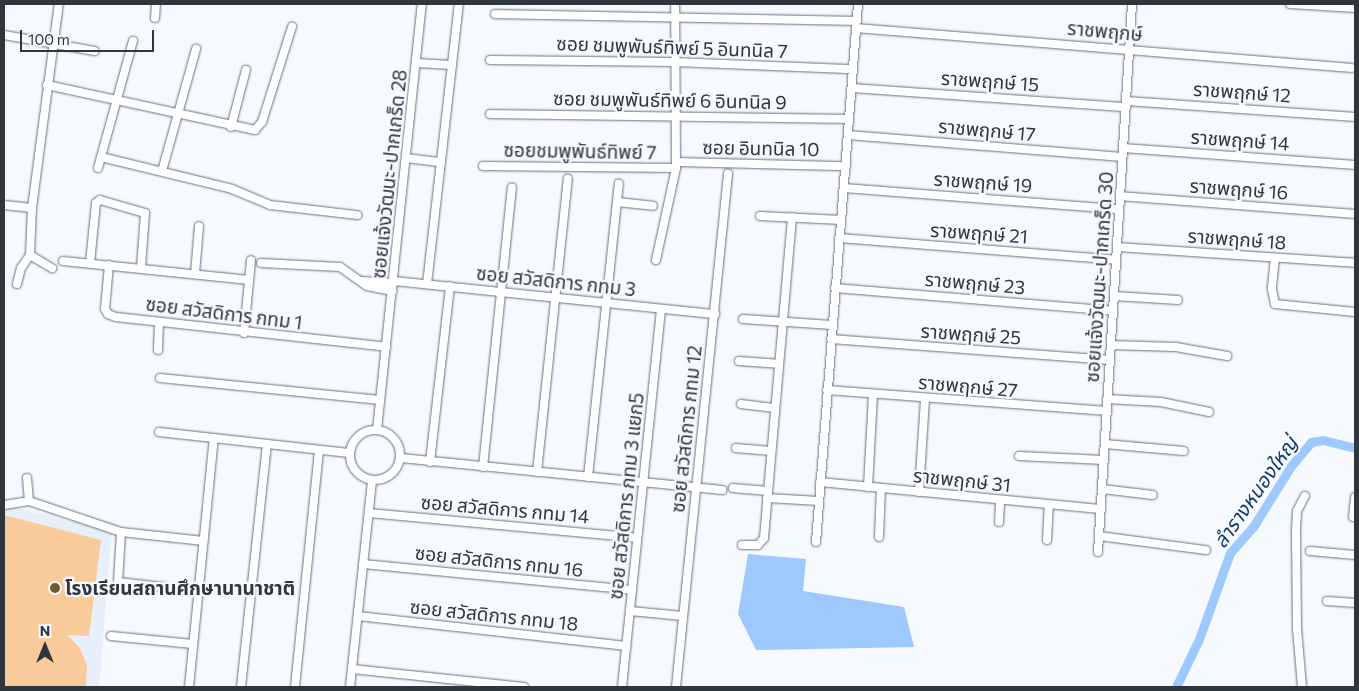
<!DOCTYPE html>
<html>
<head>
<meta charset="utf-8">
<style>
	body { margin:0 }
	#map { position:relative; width:1359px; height:691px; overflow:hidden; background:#f6f9fd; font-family:Commissioner,"Noto Sans Thai",sans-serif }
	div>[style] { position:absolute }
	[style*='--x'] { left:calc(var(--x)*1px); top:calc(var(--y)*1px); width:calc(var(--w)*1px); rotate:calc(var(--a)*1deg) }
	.built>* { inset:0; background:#e7f0fa }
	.green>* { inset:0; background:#f9cb9b }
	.water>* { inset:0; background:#9ec9fe }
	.canal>* { height:9px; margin:-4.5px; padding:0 4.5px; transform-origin:4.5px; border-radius:4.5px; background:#9ec9fe }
	.roads { filter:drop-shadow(0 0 1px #637182) drop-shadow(0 0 1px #637182) }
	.street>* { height:8px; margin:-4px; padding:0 4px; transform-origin:4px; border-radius:4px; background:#fff }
	.street>.ring { margin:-4px; padding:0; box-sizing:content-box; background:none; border:8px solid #fff; border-radius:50% }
	.dots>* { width:14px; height:14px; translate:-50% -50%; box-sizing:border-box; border:2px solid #f6f9fd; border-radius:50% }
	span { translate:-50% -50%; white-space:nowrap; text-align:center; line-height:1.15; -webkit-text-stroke:4.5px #f6f9fd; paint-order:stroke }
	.street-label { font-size:19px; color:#30363d }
	.poi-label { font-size:19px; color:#30363d; font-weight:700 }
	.left { translate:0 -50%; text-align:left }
	.water-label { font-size:20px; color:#113a6a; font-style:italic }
	.frame { position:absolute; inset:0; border:5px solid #30363d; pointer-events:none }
	.north { position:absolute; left:20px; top:621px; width:50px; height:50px; -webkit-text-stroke:4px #f6f9fd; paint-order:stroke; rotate:0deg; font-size:14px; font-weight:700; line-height:20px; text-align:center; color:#30363d }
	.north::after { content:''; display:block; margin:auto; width:18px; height:22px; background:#30363d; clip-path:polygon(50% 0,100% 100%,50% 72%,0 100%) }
	.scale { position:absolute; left:20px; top:30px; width:134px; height:22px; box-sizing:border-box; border:2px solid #30363d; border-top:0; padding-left:6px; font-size:15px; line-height:18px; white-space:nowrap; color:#30363d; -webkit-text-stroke:4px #f6f9fd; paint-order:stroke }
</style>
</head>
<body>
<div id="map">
	<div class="built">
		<i style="clip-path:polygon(4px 505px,112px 531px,99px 687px,4px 687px)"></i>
	</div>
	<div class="green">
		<i style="clip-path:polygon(4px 515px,101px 540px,89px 636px,67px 635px,80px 648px,87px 666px,86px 687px,4px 687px)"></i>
	</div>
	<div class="water">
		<i style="clip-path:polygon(748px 554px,806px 559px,803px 591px,904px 607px,914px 647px,756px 650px,738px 614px)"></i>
	</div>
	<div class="canal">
		<i style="--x:1176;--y:687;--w:53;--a:-64.4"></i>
		<i style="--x:1199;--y:639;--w:91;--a:-70.2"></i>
		<i style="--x:1230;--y:553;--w:35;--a:-49"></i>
		<i style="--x:1253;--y:527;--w:72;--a:-58.1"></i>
		<i style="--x:1291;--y:466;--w:31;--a:-50"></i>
		<i style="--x:1311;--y:442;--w:12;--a:-9"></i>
		<i style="--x:1323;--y:440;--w:33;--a:14"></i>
	</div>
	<div class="roads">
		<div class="street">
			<i style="--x:1290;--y:4;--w:65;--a:3.5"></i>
			<i style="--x:495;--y:14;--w:361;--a:1.1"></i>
			<i style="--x:155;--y:18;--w:14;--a:-86"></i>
			<i style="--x:856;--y:28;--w:497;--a:4.6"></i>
			<i style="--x:4;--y:35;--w:92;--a:10"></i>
			<i style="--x:490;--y:60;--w:185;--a:0.6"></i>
			<i style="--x:675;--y:62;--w:178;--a:2.3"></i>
			<i style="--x:416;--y:63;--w:36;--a:3"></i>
			<i style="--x:47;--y:85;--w:213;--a:12.2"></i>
			<i style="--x:255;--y:130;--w:11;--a:-49"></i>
			<i style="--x:262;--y:122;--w:100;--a:-72.5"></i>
			<i style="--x:852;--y:88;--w:275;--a:4"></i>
			<i style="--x:1126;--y:101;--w:230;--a:4"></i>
			<i style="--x:490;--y:114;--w:359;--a:0.8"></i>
			<i style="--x:231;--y:127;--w:59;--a:-75.3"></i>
			<i style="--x:848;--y:135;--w:275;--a:4.6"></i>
			<i style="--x:1123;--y:148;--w:233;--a:4.2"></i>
			<i style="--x:101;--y:157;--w:135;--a:13.7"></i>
			<i style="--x:232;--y:189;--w:41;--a:22.8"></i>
			<i style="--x:270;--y:205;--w:88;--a:6.6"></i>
			<i style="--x:406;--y:158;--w:35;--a:7"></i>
			<i style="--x:677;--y:162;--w:169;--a:1.4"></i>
			<i style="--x:483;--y:166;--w:193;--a:0.6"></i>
			<i style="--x:98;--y:168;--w:132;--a:-74.6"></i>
			<i style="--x:162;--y:171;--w:127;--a:-74.4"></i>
			<i style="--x:844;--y:188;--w:276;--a:4.4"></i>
			<i style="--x:1120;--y:196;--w:236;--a:4.4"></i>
			<i style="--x:617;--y:202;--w:36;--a:6"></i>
			<i style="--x:4;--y:205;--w:28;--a:6"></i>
			<i style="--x:760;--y:216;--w:81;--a:2.8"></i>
			<i style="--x:839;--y:238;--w:278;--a:4.5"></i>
			<i style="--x:1117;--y:247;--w:239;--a:3.8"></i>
			<i style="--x:30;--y:255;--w:26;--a:31"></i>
			<i style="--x:1275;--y:258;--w:31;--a:96"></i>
			<i style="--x:1272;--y:289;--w:15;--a:79"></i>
			<i style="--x:1275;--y:304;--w:80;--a:5.7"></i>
			<i style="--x:656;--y:260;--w:94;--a:-77.7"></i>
			<i style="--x:676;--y:168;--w:164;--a:-90.3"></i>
			<i style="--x:63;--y:261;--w:187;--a:5.8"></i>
			<i style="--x:90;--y:263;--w:60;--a:-84.3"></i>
			<i style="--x:96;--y:203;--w:5;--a:-37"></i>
			<i style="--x:100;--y:200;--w:47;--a:16.1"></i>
			<i style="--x:145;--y:213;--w:55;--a:94.2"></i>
			<i style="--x:261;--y:263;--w:79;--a:2.9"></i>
			<i style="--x:340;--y:267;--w:33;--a:35"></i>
			<i style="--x:367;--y:286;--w:26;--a:11"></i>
			<i style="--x:109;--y:265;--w:44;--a:95.2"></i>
			<i style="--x:105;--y:309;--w:6;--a:59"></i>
			<i style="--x:108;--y:314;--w:9;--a:21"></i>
			<i style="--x:116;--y:317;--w:272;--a:6.3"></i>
			<i style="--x:195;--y:274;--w:48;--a:-85.2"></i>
			<i style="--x:361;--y:281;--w:33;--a:3"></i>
			<i style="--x:394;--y:281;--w:323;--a:5.9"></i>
			<i style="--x:17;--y:284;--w:16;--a:-76"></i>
			<i style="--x:21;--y:268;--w:16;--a:-55"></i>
			<i style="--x:30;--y:255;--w:47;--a:-87.6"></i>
			<i style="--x:32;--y:208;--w:206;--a:-82.5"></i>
			<i style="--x:427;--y:284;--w:282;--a:-83.5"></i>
			<i style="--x:835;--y:288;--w:279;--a:4.7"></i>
			<i style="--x:1114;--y:296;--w:64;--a:3.6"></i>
			<i style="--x:743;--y:319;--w:89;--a:3.9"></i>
			<i style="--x:244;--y:333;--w:73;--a:-84.5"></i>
			<i style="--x:831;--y:339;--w:280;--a:4.3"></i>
			<i style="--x:1111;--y:345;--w:65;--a:1.8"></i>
			<i style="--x:1176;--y:347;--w:52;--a:10"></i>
			<i style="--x:158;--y:350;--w:28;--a:-88"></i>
			<i style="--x:739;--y:361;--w:39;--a:4"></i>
			<i style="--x:160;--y:378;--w:221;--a:5.7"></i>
			<i style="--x:827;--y:390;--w:281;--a:4.3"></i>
			<i style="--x:1107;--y:399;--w:54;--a:3.2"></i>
			<i style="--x:1161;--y:402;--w:49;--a:11.8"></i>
			<i style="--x:741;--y:404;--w:34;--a:7"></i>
			<i class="ring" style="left:350px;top:430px;width:42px;height:42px"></i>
			<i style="--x:377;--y:430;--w:428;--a:-84"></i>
			<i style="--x:159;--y:432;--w:191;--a:6.3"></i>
			<i style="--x:1105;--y:444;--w:79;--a:5.1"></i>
			<i style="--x:736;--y:448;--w:35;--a:5"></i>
			<i style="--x:1019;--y:456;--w:85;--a:2.7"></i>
			<i style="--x:401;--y:458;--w:323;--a:5.7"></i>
			<i style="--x:430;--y:462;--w:177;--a:-83.5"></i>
			<i style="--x:483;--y:467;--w:281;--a:-84.1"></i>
			<i style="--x:537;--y:472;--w:295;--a:-84"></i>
			<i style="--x:588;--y:477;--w:295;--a:-84"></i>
			<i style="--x:27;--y:478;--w:23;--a:85"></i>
			<i style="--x:29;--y:501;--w:97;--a:18.6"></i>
			<i style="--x:121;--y:532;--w:83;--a:6.2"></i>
			<i style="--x:820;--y:482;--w:281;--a:5.5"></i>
			<i style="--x:868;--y:487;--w:92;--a:-86.9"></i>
			<i style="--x:733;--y:488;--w:35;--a:5"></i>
			<i style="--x:1102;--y:489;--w:51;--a:6.7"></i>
			<i style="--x:919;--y:492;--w:93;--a:-86.3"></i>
			<i style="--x:767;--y:498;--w:52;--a:3.3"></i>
			<i style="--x:4;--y:505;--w:25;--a:-9"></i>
			<i style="--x:369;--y:513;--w:269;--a:5.3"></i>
			<i style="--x:1353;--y:517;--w:20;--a:-84"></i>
			<i style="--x:999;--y:522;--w:22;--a:-87"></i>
			<i style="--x:121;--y:532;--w:50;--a:93.4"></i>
			<i style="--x:118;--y:582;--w:81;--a:6.4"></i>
			<i style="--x:1099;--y:536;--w:108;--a:7.5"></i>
			<i style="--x:879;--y:537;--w:49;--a:-87.7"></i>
			<i style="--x:1047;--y:540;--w:36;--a:-87"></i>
			<i style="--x:816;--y:542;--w:540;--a:-85.54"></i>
			<i style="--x:742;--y:545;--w:16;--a:0"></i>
			<i style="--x:758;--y:545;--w:9;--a:-49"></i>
			<i style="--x:764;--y:538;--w:322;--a:-85"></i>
			<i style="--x:1310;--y:551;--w:45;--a:5.1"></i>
			<i style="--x:1098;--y:552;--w:549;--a:-86.45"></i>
			<i style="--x:363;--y:564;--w:270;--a:5.5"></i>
			<i style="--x:1327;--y:601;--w:28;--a:4"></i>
			<i style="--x:630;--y:611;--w:53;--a:5.4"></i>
			<i style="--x:358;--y:616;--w:270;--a:6.4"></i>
			<i style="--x:111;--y:636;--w:82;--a:5.6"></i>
			<i style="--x:352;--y:669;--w:173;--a:6"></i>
			<i style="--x:189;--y:687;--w:250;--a:-84.3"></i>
			<i style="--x:241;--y:687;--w:244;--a:-83.9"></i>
			<i style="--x:295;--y:687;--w:237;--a:-84.2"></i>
			<i style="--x:350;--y:687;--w:207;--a:-83.9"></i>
			<i style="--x:622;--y:687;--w:380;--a:-84.1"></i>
			<i style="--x:676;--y:687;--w:516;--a:-84.21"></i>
			<i style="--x:1302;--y:687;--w:58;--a:-94.9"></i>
			<i style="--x:1297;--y:629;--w:99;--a:-90.6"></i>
			<i style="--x:1296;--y:530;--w:19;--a:-87"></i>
			<i style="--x:1297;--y:511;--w:17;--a:-62"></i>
		</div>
	</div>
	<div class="dots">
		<i style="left:55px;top:588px;background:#78552e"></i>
	</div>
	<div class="street-label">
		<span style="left:1105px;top:31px;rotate:5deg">ราชพฤกษ์</span>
		<span style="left:672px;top:47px;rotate:2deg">ซอย ชมพูพันธ์ทิพย์ 5 อินทนิล 7</span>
		<span style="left:990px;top:81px;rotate:4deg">ราชพฤกษ์ 15</span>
		<span style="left:1242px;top:92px;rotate:4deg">ราชพฤกษ์ 12</span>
		<span style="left:670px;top:100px;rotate:1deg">ซอย ชมพูพันธ์ทิพย์ 6 อินทนิล 9</span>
		<span style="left:987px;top:130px;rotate:5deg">ราชพฤกษ์ 17</span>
		<span style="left:1240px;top:140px;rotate:4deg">ราชพฤกษ์ 14</span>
		<span style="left:761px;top:148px;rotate:1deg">ซอย อินทนิล 10</span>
		<span style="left:580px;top:151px;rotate:1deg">ซอยชมพูพันธ์ทิพย์ 7</span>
		<span style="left:389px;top:174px;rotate:-84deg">ซอยแจ้งวัฒนะ-ปากเกร็ด 28</span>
		<span style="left:983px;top:182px;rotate:4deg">ราชพฤกษ์ 19</span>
		<span style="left:1239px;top:189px;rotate:4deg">ราชพฤกษ์ 16</span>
		<span style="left:979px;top:233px;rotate:4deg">ราชพฤกษ์ 21</span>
		<span style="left:1237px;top:239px;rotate:4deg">ราชพฤกษ์ 18</span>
		<span style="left:1099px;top:277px;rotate:-86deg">ซอยแจ้งวัฒนะ-ปากเกร็ด 30</span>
		<span style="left:556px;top:281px;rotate:6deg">ซอย สวัสดิการ กทม 3</span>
		<span style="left:975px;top:283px;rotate:5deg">ราชพฤกษ์ 23</span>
		<span style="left:224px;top:313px;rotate:7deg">ซอย สวัสดิการ กทม 1</span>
		<span style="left:971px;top:334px;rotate:4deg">ราชพฤกษ์ 25</span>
		<span style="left:968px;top:386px;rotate:5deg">ราชพฤกษ์ 27</span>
		<span style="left:686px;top:429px;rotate:-84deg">ซอย สวัสดิการ กทม 12</span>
		<span style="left:962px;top:480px;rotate:6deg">ราชพฤกษ์ 31</span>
		<span style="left:626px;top:496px;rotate:-84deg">ซอย สวัสดิการ กทม 3 แยก5</span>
		<span style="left:505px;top:509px;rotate:5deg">ซอย สวัสดิการ กทม 14</span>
		<span style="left:499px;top:561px;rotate:6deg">ซอย สวัสดิการ กทม 16</span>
		<span style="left:494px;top:615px;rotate:6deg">ซอย สวัสดิการ กทม 18</span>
	</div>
	<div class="poi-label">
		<span class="left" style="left:65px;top:588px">โรงเรียนสถานศึกษานานาชาติ</span>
	</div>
	<div class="water-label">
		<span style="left:1255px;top:492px;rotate:-55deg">ลำรางหนองใหญ่</span>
	</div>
	<div class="frame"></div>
	<div class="north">N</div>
	<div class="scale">100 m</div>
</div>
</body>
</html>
